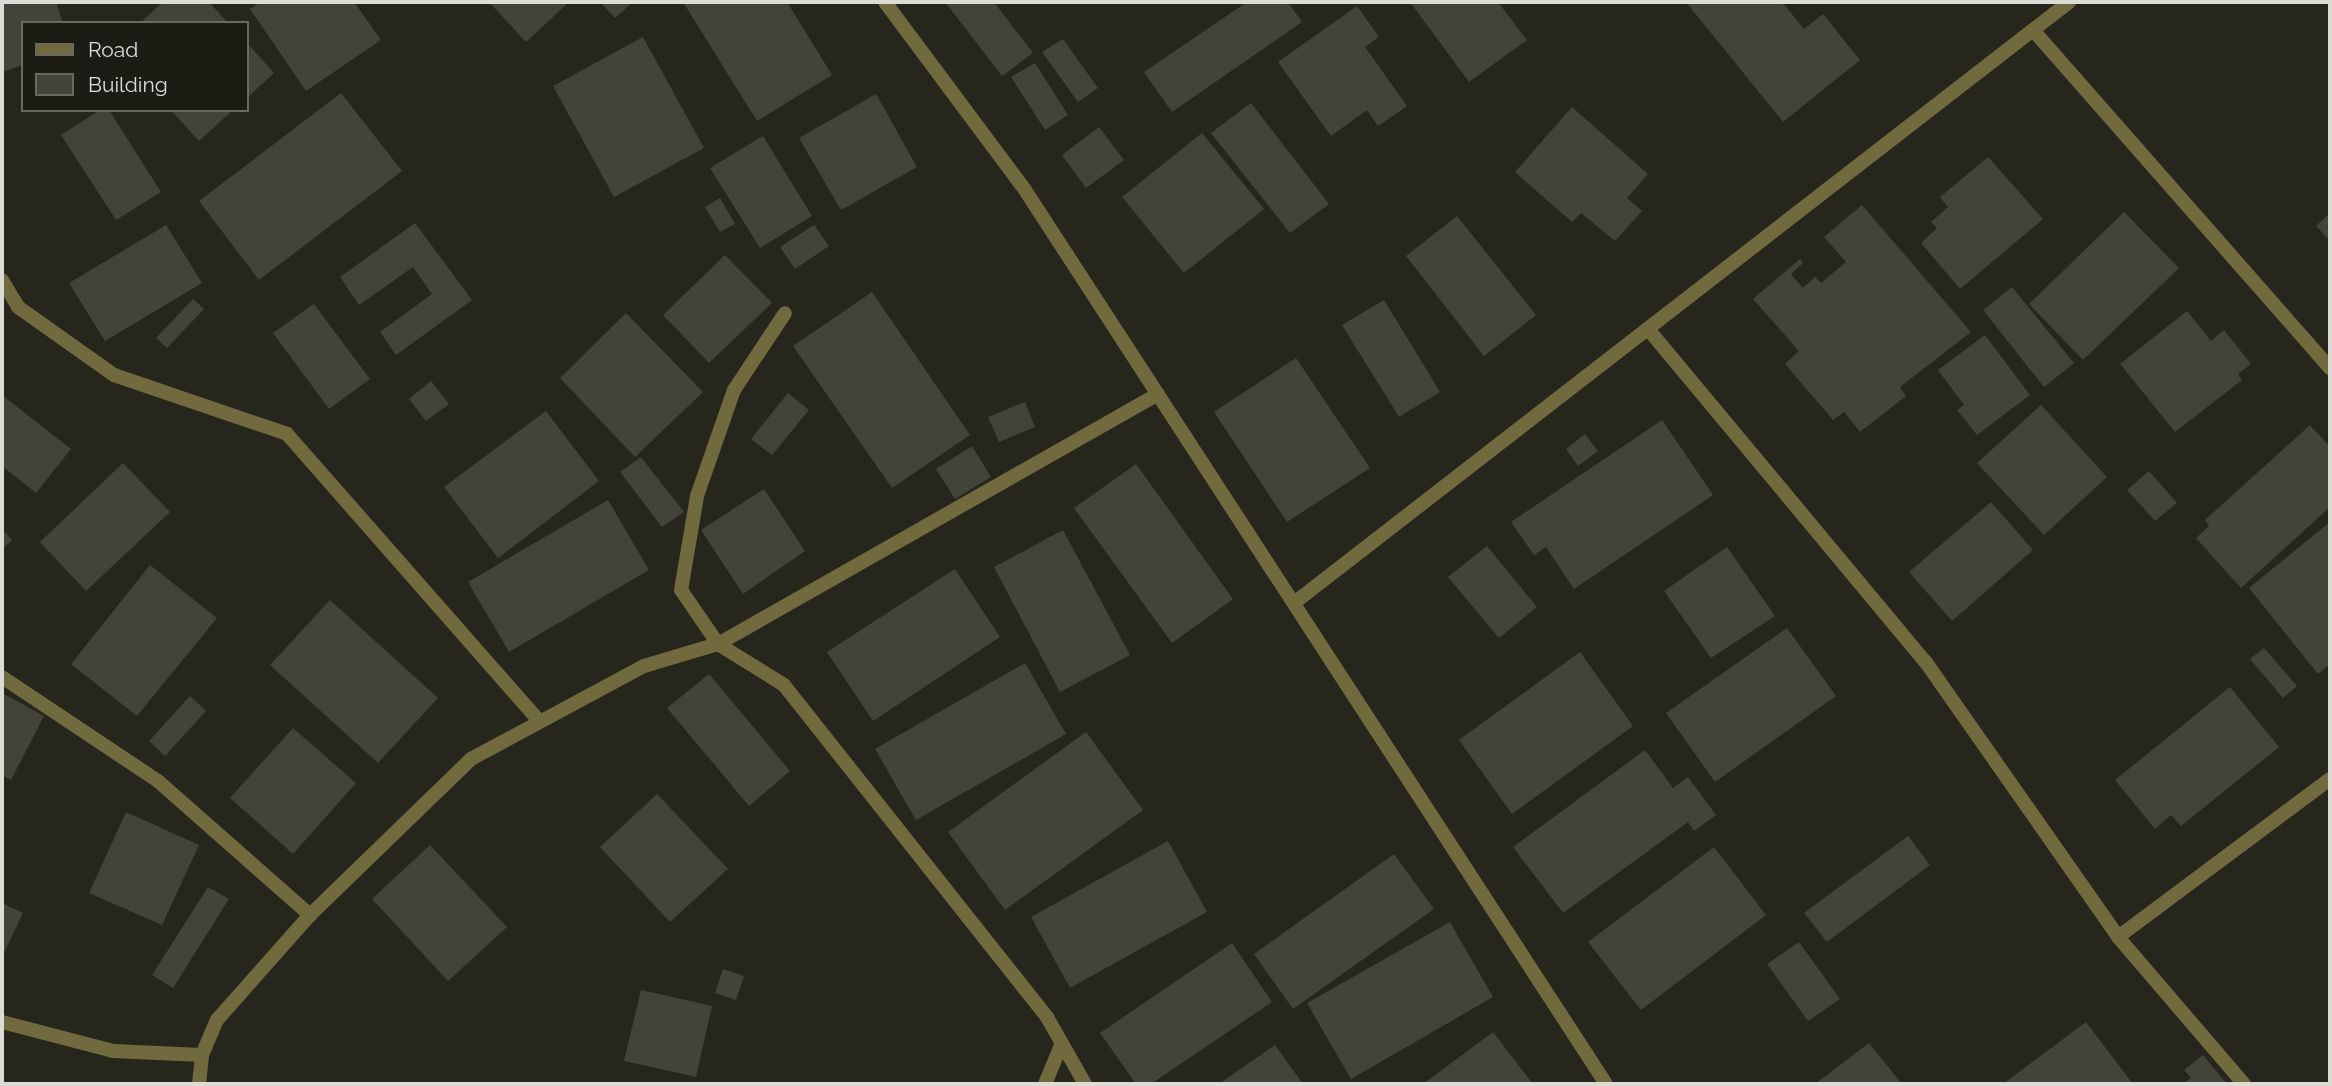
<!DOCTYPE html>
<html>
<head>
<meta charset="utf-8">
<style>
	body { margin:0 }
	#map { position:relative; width:2332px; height:1086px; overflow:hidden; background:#27261d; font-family:Raleway,sans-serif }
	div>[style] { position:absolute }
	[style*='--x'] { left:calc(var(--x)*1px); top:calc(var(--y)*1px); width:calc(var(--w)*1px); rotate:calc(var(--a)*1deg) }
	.building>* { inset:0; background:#444339 }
	.minor>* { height:14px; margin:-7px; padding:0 7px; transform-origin:7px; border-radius:7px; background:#706a3e }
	span { translate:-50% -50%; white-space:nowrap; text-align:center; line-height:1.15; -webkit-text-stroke:6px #1d1c14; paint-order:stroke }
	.frame { position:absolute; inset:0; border:4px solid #dcdbd5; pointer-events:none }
	.legend { position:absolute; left:21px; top:21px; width:228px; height:91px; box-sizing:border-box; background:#1d1c14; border:2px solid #696861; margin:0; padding:9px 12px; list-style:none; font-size:21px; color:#dcdbd5 }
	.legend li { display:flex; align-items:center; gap:14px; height:35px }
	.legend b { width:35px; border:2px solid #696861 }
</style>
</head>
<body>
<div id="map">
	<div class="building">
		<i style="clip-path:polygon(2px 2px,56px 2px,63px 23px,23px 23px,23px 65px,2px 72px)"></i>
		<i style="clip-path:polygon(163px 2px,209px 2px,228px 23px,140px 23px)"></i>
		<i style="clip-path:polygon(261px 2px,354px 2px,381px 40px,306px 91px,250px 9px)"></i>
		<i style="clip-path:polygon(489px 2px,569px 2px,526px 42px)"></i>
		<i style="clip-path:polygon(600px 2px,633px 2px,615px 18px)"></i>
		<i style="clip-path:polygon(683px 2px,787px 2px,832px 75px,757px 121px)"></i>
		<i style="clip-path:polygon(945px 2px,994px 2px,1033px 53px,1002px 76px)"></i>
		<i style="clip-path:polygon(1247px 2px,1288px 2px,1302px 22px,1172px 112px,1144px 72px)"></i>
		<i style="clip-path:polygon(1410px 2px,1498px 2px,1527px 40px,1469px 82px)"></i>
		<i style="clip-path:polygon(1686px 2px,1782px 2px,1804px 29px,1823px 14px,1860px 60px,1783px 122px)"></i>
		<i style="clip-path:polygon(1357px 6px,1379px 37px,1365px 47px,1407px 106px,1378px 126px,1367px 110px,1331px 136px,1278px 62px)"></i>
		<i style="clip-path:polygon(643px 37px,704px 148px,614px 197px,553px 86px)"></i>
		<i style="clip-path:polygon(1063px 39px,1098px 88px,1078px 102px,1042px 52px)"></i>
		<i style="clip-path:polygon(247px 43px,274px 73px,247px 98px)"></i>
		<i style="clip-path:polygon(1035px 63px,1068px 115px,1045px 130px,1011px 77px)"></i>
		<i style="clip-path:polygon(341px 93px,402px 171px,259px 280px,199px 201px)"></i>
		<i style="clip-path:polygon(876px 94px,917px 167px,841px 210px,799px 138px)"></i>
		<i style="clip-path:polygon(1251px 103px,1329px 204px,1290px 233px,1211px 133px)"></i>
		<i style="clip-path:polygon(1572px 107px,1648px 174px,1627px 198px,1642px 211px,1615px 241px,1581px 213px,1572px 222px,1515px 172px)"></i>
		<i style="clip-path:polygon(100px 110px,109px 110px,161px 192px,116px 220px,61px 135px)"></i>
		<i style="clip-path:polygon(171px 110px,233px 110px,199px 141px)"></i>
		<i style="clip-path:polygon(1099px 127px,1124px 160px,1086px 188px,1062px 155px)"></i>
		<i style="clip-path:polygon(1202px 133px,1264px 209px,1184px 273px,1122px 197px)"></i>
		<i style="clip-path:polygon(763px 136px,812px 216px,760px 248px,710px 168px)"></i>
		<i style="clip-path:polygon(1988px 157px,2043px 219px,1960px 289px,1921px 243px,1937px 228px,1931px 222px,1948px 207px,1940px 197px)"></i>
		<i style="clip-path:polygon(720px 198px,735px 224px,720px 232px,705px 207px)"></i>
		<i style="clip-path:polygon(1862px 205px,1971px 332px,1900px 387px,1906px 396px,1860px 432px,1844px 412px,1833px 420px,1785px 364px,1799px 351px,1753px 299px,1800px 259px,1803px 263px,1791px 274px,1803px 288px,1815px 277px,1821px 283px,1846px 262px,1824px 237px)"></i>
		<i style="clip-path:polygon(2124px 212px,2179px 268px,2083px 360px,2029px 304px)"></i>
		<i style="clip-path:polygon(2330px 213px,2330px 241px,2316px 226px)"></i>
		<i style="clip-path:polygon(1457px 216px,1536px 315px,1484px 356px,1406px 256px)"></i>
		<i style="clip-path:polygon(415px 223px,472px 300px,396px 355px,380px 332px,432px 294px,413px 267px,359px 305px,340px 277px)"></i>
		<i style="clip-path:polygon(166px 225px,202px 283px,105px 341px,69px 283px)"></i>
		<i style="clip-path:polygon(814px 225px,829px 246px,795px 269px,780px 247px)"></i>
		<i style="clip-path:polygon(725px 255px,772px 303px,709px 363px,663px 315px)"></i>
		<i style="clip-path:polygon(2012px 287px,2074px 363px,2044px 387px,1983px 310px)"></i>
		<i style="clip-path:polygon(872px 292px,970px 435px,892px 488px,793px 346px)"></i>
		<i style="clip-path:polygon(193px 299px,204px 309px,167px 348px,156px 338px)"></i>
		<i style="clip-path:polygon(1384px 300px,1440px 392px,1399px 417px,1342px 325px)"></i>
		<i style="clip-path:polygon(314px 304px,370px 379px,329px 409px,273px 333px)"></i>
		<i style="clip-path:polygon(2187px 311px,2211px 341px,2224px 330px,2251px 364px,2238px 374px,2242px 380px,2175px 432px,2120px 364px)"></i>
		<i style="clip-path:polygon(626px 313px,703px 392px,635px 457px,560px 378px)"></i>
		<i style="clip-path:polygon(1985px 335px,2030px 395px,1977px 435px,1957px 410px,1964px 405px,1938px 370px)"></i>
		<i style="clip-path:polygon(1296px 358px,1370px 468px,1287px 522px,1214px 412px)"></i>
		<i style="clip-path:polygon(431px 381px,449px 404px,426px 421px,409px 399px)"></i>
		<i style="clip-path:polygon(788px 393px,809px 410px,772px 455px,751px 439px)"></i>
		<i style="clip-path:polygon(2px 395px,71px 449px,36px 493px,2px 466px)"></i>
		<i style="clip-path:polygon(1025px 402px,1035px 427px,999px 442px,988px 417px)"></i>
		<i style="clip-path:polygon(2041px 405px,2107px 477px,2044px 535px,1977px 463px)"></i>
		<i style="clip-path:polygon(546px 411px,599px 481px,498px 558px,444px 487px)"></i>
		<i style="clip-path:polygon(1662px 420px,1713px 495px,1574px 589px,1546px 547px,1534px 555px,1511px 522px)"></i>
		<i style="clip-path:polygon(2310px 425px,2330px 447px,2330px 507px,2241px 588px,2196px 538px,2209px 526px,2205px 520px)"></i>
		<i style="clip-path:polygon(1585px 434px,1598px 451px,1578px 466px,1566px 449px)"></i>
		<i style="clip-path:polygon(972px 446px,991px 477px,955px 499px,936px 469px)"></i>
		<i style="clip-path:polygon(641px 457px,684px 512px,662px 527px,620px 472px)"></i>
		<i style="clip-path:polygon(123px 463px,170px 512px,86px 591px,40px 542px)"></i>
		<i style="clip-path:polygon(1136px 464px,1233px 599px,1172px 643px,1074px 508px)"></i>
		<i style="clip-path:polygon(2149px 471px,2177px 503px,2155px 521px,2127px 490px)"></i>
		<i style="clip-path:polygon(764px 489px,805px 551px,743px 594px,701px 530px)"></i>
		<i style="clip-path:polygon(608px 500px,649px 570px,509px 652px,468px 582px)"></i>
		<i style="clip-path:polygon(1991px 502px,2033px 550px,1952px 621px,1909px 572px)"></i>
		<i style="clip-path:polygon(2330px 522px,2330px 664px,2318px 674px,2249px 588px)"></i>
		<i style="clip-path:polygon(2px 529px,12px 540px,2px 549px)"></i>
		<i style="clip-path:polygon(1063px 530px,1130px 655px,1060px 692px,994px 567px)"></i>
		<i style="clip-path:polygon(1487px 546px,1537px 607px,1499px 638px,1448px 577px)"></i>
		<i style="clip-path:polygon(1727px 547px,1775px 616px,1711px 658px,1664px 591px)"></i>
		<i style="clip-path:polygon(150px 565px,217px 618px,137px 716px,71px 664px)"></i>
		<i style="clip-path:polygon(955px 569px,1000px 637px,873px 721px,827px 652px)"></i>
		<i style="clip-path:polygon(330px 600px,438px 698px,378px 763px,270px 665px)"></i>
		<i style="clip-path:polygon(1787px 628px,1836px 696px,1715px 782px,1666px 713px)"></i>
		<i style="clip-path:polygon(2264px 648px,2297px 686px,2283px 698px,2250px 659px)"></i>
		<i style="clip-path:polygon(1580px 652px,1633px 726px,1512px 814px,1459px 740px)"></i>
		<i style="clip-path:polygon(1025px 663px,1066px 734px,916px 820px,875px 749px)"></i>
		<i style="clip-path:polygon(709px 674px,790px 771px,749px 806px,667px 708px)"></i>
		<i style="clip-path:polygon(2230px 687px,2279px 747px,2181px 826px,2171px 815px,2155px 829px,2115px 780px)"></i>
		<i style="clip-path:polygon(2px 693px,44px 716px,11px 780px,2px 775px)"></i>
		<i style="clip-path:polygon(190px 696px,206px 711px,165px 756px,149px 741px)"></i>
		<i style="clip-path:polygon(293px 728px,356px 783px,293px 854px,230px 798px)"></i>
		<i style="clip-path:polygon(1086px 732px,1143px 810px,1005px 910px,948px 832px)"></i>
		<i style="clip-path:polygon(1645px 750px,1673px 788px,1688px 777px,1716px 815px,1694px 831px,1688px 822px,1563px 913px,1513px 847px)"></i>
		<i style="clip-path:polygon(657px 794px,728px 869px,670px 922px,600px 847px)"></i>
		<i style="clip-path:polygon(126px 812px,199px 845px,162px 925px,89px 893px)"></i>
		<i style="clip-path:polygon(1908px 836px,1930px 865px,1827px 942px,1804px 913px)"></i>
		<i style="clip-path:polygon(1168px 841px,1207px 912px,1070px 988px,1031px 917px)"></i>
		<i style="clip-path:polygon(430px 845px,507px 927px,448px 981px,372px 899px)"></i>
		<i style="clip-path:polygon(1714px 847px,1766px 915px,1641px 1010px,1588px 942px)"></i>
		<i style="clip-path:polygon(1394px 854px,1434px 909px,1293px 1009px,1254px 954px)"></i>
		<i style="clip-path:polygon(208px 887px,229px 899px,173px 988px,152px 975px)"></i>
		<i style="clip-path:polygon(2px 903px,23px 913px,2px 957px)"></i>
		<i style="clip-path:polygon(1450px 922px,1493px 997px,1351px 1079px,1307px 1003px)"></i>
		<i style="clip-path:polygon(1799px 942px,1840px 999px,1808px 1021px,1767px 964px)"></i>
		<i style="clip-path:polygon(1232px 943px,1272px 1002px,1151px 1084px,1136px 1084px,1100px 1033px)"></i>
		<i style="clip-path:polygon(723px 969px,744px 976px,736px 1000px,715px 993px)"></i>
		<i style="clip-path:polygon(641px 990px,712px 1006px,696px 1077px,624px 1061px)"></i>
		<i style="clip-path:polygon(2086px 1022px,2133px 1084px,2003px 1084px)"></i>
		<i style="clip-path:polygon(1493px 1032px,1533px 1084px,1423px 1084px)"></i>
		<i style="clip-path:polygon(1869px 1043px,1902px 1084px,1815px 1084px)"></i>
		<i style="clip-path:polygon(1275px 1045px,1303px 1084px,1219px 1084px)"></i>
		<i style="clip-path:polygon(2203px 1055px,2227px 1084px,2183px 1084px,2191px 1078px,2184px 1070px)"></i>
	</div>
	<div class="minor">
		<i style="--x:885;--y:2;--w:234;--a:53.3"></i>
		<i style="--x:1025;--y:190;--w:1066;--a:56.98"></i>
		<i style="--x:2033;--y:30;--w:450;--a:48.7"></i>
		<i style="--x:2;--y:280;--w:31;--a:59"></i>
		<i style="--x:18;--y:307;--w:118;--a:35.3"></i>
		<i style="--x:114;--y:375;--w:183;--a:18.8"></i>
		<i style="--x:287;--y:434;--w:383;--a:48.7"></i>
		<i style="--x:1648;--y:329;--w:432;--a:50.2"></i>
		<i style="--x:1925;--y:661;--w:337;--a:55"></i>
		<i style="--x:2118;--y:937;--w:194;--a:49.4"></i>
		<i style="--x:1294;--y:603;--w:981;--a:-37.79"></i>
		<i style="--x:2;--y:677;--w:187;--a:33.7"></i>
		<i style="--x:158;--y:781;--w:203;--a:41.4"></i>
		<i style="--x:2118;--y:937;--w:264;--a:-36.7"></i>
		<i style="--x:2;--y:1022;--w:115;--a:14.6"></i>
		<i style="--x:113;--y:1051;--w:89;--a:2.6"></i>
		<i style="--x:202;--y:1055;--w:38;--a:-67"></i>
		<i style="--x:217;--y:1020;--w:140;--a:-48.5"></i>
		<i style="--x:310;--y:915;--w:224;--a:-44.1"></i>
		<i style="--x:471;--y:759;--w:196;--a:-28.3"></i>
		<i style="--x:644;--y:666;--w:77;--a:-16.6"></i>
		<i style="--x:718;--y:644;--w:65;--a:-124.4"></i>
		<i style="--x:681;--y:590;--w:95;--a:-80.3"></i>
		<i style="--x:697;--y:496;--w:112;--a:-70.8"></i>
		<i style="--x:734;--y:390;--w:92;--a:-56.5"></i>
		<i style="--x:199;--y:1084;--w:29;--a:-84"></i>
		<i style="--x:1045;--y:1084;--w:44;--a:-67.5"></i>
		<i style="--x:1085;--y:1084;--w:77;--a:-119.6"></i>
		<i style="--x:1047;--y:1017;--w:424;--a:-128.4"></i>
		<i style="--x:784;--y:685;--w:78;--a:-148.2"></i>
		<i style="--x:718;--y:644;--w:506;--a:-29.6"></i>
	</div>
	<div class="frame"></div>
	<ul class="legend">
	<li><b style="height:9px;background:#706a3e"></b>Road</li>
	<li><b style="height:19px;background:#444339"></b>Building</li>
	</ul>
</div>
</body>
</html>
